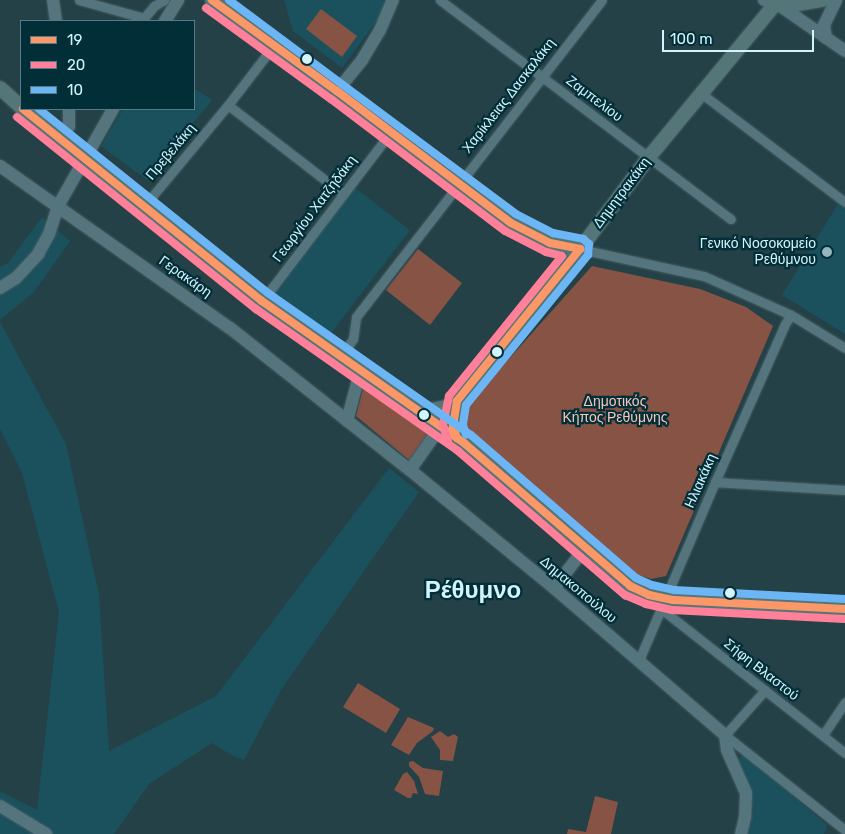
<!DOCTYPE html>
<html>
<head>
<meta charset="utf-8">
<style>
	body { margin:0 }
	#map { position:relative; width:845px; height:834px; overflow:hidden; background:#244147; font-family:Rubik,sans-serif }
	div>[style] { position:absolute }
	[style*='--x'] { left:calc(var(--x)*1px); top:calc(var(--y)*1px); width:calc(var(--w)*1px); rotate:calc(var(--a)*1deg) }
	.built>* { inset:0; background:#1a515d }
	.green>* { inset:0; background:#865345 }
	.roads { filter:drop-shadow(0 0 1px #465d62) drop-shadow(0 0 1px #465d62) }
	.street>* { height:9px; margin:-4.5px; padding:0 4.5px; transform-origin:4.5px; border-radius:4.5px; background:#54757d }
	.secondary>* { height:12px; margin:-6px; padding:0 6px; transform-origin:6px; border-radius:6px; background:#54757d }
	.primary>* { height:14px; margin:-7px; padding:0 7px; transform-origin:7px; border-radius:7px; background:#557679 }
	.bus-1>* { height:8px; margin:-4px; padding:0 4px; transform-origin:4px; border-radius:4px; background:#fc9868 }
	.bus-2>* { height:8px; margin:-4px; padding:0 4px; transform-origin:4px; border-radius:4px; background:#ff8098 }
	.bus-3>* { height:8px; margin:-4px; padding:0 4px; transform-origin:4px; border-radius:4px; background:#6db6f5 }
	.dots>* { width:14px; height:14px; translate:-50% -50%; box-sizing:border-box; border:2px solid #022e38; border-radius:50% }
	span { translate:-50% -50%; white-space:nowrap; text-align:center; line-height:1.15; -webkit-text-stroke:4.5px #022e38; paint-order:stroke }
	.street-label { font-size:14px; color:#d1f4fd }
	.poi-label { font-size:14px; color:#d1f4fd }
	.right { translate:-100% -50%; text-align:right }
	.park-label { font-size:14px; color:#f7c7ba }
	.town-label { font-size:24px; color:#d1f4fd; font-weight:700 }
	.legend { position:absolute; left:20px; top:20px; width:175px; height:90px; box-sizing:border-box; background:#022e38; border:1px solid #557d87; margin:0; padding:6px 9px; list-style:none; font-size:15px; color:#d1f4fd }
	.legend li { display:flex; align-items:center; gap:10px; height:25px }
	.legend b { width:25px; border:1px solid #557d87 }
	.scale { position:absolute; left:662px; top:30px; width:152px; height:22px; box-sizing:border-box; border:2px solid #d1f4fd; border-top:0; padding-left:6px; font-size:15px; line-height:18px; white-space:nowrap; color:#d1f4fd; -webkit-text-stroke:4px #022e38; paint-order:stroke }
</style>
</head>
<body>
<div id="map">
	<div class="built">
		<i style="clip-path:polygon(284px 0,386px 0,378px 19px,342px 68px,293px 31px)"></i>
		<i style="clip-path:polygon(194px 88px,212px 100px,147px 180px,101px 146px,123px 109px,194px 109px)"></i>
		<i style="clip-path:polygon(354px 187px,410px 230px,328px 337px,272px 294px)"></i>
		<i style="clip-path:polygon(838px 204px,845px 208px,845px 334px,782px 295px)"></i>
		<i style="clip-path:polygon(42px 217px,70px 241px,34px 292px,0 320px,0 267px,8px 263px)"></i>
		<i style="clip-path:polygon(0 322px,66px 444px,99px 595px,109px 751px,216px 696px,389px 468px,419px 492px,281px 690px,244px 760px,231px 755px,212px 743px,149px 784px,114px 834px,0 834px,0 791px,37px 810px,59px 612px,22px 473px,0 429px)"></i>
		<i style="clip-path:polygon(743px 754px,827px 825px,824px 834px,747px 834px,753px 813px,751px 792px,738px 759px)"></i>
	</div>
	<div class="green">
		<i style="clip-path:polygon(321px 9px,357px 36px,342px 57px,306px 29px)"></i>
		<i style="clip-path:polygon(418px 249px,462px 283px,430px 325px,386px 290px)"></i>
		<i style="clip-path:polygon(592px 266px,700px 289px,746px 307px,773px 326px,666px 576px,651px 579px,627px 571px,462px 427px,463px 414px,467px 406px)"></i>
		<i style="clip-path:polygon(365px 381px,435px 425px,409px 460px,356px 416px)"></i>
		<i style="clip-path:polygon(358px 683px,400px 709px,386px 733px,343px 707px)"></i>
		<i style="clip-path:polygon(408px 717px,434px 728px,433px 731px,417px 743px,409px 755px,391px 745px)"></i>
		<i style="clip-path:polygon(440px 731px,448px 737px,454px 734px,458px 737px,453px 761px,440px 760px,440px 750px,431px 737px)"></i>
		<i style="clip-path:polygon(413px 761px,423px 768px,443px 771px,439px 796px,425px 794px,419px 777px,409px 766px,409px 762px)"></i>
		<i style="clip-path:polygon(407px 772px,414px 781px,418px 794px,413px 793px,411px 798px,408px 798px,394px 790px,403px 774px)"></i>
		<i style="clip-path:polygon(595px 796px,618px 802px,611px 834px,567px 834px,568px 829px,586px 832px)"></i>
	</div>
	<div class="roads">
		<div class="street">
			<i style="--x:79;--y:0;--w:67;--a:15.5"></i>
			<i style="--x:144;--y:18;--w:16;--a:-50"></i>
			<i style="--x:154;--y:6;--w:12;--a:-31"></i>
			<i style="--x:440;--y:0;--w:364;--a:37"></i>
			<i style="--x:702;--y:94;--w:179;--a:37.1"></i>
			<i style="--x:228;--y:105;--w:145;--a:37.7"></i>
			<i style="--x:145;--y:205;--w:130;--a:-50.3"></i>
			<i style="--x:228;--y:105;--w:76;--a:-52.5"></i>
			<i style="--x:580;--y:249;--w:127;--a:12.3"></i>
			<i style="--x:704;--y:276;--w:95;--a:24.1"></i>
			<i style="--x:791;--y:315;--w:63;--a:31.4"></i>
			<i style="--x:262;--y:301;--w:211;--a:-52.7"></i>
			<i style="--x:340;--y:358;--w:23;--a:-56"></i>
			<i style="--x:353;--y:339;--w:22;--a:-82"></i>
			<i style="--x:356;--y:317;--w:401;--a:-52.2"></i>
			<i style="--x:715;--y:482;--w:130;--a:3.5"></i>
			<i style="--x:660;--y:608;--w:235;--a:38.1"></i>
			<i style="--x:639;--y:660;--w:194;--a:-66.9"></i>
			<i style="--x:715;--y:482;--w:173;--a:-66.1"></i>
			<i style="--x:785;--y:324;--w:11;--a:-56"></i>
			<i style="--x:765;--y:690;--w:60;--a:131.6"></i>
			<i style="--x:725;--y:735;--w:153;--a:38.4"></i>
			<i style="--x:823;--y:735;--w:40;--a:-56"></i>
		</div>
		<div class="secondary">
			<i style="--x:53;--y:0;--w:21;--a:82"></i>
			<i style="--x:764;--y:0;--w:12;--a:14"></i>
			<i style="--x:776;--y:3;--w:84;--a:34.8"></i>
			<i style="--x:165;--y:21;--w:25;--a:-58"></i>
			<i style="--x:826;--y:38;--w:13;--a:-99"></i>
			<i style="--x:824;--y:25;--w:28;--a:-64"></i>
			<i style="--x:337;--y:91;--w:40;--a:-51"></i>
			<i style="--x:362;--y:60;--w:35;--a:-59"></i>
			<i style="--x:380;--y:30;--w:33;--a:-67"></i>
			<i style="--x:59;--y:139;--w:16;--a:-52"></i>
			<i style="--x:69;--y:126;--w:17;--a:-90"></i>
			<i style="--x:0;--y:166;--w:281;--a:35.2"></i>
			<i style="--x:230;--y:328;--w:229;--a:38.3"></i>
			<i style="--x:410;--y:470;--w:186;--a:39.3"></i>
			<i style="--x:554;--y:588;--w:225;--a:40.7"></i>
			<i style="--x:725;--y:735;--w:15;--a:82"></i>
			<i style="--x:727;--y:750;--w:47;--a:66.2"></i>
			<i style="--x:746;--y:793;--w:24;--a:92"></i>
			<i style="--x:745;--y:817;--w:17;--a:103"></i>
			<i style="--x:0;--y:288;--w:19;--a:-32"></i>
			<i style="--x:16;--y:278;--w:33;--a:-47"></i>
			<i style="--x:38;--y:254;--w:23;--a:-61"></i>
			<i style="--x:49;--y:234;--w:29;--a:-72"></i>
			<i style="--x:58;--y:206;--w:112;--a:-60.4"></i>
			<i style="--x:347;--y:421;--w:51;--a:-75.1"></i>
			<i style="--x:410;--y:470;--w:54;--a:-54.8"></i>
			<i style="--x:554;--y:588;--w:51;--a:-52.2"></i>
			<i style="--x:0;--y:806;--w:54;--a:31.3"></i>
		</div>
		<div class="primary">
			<i style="--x:212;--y:0;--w:155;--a:36.1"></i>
			<i style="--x:337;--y:91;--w:68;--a:38.4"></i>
			<i style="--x:390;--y:133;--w:151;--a:36.6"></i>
			<i style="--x:511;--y:223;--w:44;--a:27.1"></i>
			<i style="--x:550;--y:243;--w:31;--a:11"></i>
			<i style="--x:0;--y:88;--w:28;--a:42"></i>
			<i style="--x:23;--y:109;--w:307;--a:38.8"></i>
			<i style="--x:262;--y:301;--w:247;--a:35.1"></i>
			<i style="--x:464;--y:443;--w:219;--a:40.7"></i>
			<i style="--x:630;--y:586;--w:21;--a:25"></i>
			<i style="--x:649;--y:595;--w:25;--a:12"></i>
			<i style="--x:673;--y:600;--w:172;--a:3"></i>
			<i style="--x:417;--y:409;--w:15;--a:4"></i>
			<i style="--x:432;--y:410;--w:14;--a:-12"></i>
			<i style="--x:446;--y:407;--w:13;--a:-29"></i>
			<i style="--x:457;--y:438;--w:13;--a:-108"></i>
			<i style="--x:453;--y:426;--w:25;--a:-81"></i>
			<i style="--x:457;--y:401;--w:196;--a:-51"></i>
			<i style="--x:580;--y:249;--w:115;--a:-53.1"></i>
			<i style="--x:649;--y:157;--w:200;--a:-50.5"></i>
			<i style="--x:776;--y:3;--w:21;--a:3"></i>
			<i style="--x:797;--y:4;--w:26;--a:-9"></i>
		</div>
	</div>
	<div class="bus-1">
		<i style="--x:212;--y:0;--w:155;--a:36.1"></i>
		<i style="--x:337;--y:91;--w:218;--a:37.2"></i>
		<i style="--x:511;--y:223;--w:44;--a:27.1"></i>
		<i style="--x:550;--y:243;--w:31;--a:11"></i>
		<i style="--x:580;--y:249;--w:196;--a:129"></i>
		<i style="--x:457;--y:401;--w:25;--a:99"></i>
		<i style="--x:453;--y:426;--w:13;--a:72"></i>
		<i style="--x:23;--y:109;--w:307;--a:38.8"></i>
		<i style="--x:262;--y:301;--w:247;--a:35.1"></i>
		<i style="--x:464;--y:443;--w:219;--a:40.7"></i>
		<i style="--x:630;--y:586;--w:21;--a:25"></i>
		<i style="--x:649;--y:595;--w:25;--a:12"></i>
		<i style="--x:673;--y:600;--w:172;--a:3"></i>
	</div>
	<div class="bus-2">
		<i style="--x:206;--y:8;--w:155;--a:36.1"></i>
		<i style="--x:331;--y:99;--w:218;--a:37.2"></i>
		<i style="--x:505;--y:231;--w:46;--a:27.1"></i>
		<i style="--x:546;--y:252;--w:16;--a:14"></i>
		<i style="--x:562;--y:256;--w:180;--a:128.9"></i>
		<i style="--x:449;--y:396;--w:30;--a:102"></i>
		<i style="--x:443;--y:425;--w:17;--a:73"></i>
		<i style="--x:17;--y:117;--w:307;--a:38.8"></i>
		<i style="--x:256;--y:309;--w:247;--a:35.1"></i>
		<i style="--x:458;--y:451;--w:221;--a:40.8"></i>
		<i style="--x:625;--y:595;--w:23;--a:23"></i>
		<i style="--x:646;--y:604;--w:27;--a:13"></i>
		<i style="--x:672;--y:610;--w:172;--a:3"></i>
	</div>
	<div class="bus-3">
		<i style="--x:229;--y:0;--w:358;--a:36.7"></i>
		<i style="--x:516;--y:214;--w:42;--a:27.2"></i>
		<i style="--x:553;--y:233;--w:31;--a:11"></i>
		<i style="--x:583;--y:239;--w:8;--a:40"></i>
		<i style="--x:589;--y:244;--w:11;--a:95"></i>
		<i style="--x:588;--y:255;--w:193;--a:129.1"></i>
		<i style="--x:466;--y:405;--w:20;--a:99"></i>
		<i style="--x:463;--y:425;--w:10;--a:73"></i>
		<i style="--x:39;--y:109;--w:294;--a:38.8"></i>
		<i style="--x:268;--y:293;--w:248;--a:35"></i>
		<i style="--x:471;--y:435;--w:218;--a:40.9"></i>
		<i style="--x:636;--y:578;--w:17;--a:24"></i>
		<i style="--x:652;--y:585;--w:23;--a:13"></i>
		<i style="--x:674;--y:590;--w:171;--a:3"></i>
	</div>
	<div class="dots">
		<i style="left:307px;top:59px;background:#d1f4fd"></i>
		<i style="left:827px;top:252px;background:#94b5bd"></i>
		<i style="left:497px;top:352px;background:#d1f4fd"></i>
		<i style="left:424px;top:415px;background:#d1f4fd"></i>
		<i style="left:730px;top:593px;background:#d1f4fd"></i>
	</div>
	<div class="street-label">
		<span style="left:509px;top:96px;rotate:-52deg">Χαρίκλειας Δασκαλάκη</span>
		<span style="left:594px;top:99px;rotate:37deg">Ζαμπελίου</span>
		<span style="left:171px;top:152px;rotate:-50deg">Πρεβελάκη</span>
		<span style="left:622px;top:193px;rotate:-53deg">Δημητρακάκη</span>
		<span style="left:315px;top:209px;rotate:-53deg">Γεωργίου Χατζηδάκη</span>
		<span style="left:185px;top:277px;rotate:35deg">Γερακάρη</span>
		<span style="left:701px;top:481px;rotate:-66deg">Ηλιακάκη</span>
		<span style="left:578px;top:590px;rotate:40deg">Δημακοπούλου</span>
		<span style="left:761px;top:670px;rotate:38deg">Σήφη Βλαστού</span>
	</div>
	<div class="poi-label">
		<span class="right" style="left:816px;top:252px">Γενικό Νοσοκομείο<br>Ρεθύμνου</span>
	</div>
	<div class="park-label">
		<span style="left:615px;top:410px">Δημοτικός<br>Κήπος Ρεθύμνης</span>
	</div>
	<div class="town-label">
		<span style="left:473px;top:591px">Ρέθυμνο</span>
	</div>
	<ul class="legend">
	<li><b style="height:6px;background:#fc9868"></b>19</li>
	<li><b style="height:6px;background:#ff8098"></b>20</li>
	<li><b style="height:6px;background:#6db6f5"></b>10</li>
	</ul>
	<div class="scale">100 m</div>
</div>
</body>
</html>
